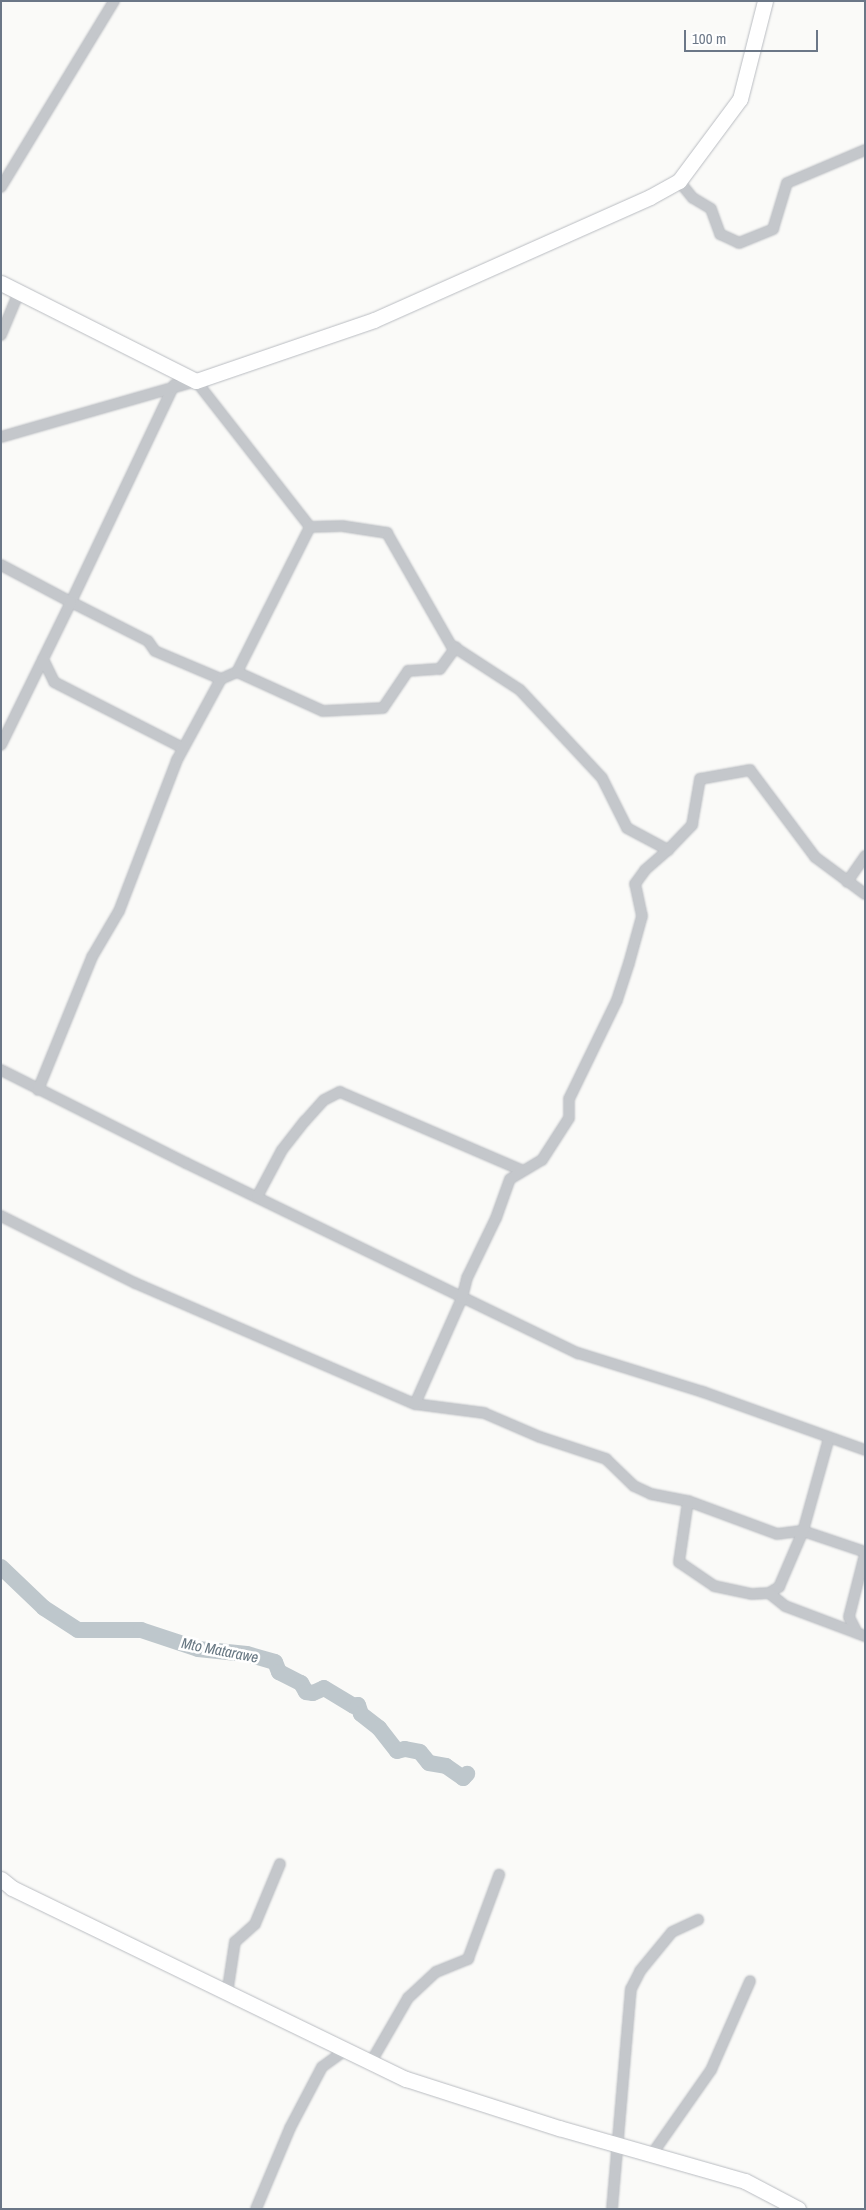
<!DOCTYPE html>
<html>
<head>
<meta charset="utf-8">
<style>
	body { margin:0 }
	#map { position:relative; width:866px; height:2210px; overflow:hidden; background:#fafaf8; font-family:"Archivo Narrow",sans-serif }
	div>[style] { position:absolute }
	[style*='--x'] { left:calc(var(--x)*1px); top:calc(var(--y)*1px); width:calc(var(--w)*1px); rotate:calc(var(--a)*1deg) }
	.river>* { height:16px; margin:-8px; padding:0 8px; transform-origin:8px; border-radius:8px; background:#bec7cc }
	.roads { filter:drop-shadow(0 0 1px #b9bcc1) drop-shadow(0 0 1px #b9bcc1) }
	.street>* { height:10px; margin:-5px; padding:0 5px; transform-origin:5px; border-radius:5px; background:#c4c7cb }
	.secondary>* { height:15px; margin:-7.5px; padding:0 7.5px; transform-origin:7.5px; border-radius:7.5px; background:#fff }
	span { translate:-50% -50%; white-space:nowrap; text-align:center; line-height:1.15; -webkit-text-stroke:5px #fff; paint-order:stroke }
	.water-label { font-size:15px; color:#677782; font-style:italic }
	.frame { position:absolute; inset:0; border:2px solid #6b7787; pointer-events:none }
	.scale { position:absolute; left:684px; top:30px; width:134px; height:22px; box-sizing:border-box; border:2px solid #6b7787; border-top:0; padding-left:6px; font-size:15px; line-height:18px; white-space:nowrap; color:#6b7787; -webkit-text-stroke:4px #fff; paint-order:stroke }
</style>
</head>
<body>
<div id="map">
	<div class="river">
		<i style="--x:1;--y:1567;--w:59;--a:43.6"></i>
		<i style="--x:44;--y:1608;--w:40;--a:32.9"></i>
		<i style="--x:78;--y:1630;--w:63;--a:0"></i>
		<i style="--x:141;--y:1630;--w:60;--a:18.4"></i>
		<i style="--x:198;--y:1649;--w:49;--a:5.8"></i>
		<i style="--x:247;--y:1654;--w:29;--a:16"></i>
		<i style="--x:275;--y:1662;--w:11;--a:68"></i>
		<i style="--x:279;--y:1672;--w:25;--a:27"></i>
		<i style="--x:301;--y:1683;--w:10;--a:61"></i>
		<i style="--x:306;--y:1692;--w:7;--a:8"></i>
		<i style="--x:313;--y:1693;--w:12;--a:-24"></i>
		<i style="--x:324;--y:1688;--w:35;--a:31"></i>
		<i style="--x:354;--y:1706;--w:4;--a:-14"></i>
		<i style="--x:358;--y:1705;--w:9;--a:72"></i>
		<i style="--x:361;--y:1714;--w:23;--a:38"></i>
		<i style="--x:379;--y:1728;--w:29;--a:52"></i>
		<i style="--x:397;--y:1751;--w:8;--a:-14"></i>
		<i style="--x:405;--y:1749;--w:15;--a:11"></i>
		<i style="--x:420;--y:1752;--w:14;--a:51"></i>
		<i style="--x:429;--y:1763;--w:17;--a:10"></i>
		<i style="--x:446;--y:1766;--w:21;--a:35"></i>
		<i style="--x:463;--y:1778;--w:6;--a:-45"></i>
	</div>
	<div class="roads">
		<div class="street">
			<i style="--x:679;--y:181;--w:22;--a:51"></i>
			<i style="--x:693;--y:198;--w:21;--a:31"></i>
			<i style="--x:711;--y:209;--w:27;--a:70"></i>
			<i style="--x:720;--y:234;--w:21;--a:25"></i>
			<i style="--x:739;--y:243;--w:37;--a:-22"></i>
			<i style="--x:773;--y:229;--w:48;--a:-73.1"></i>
			<i style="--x:787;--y:183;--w:85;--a:-22.9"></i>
			<i style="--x:1;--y:187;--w:218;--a:-58.7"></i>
			<i style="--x:1;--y:335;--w:47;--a:-67.3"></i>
			<i style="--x:174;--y:385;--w:240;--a:115.4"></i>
			<i style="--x:71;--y:602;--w:86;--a:26.9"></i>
			<i style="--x:148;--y:641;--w:12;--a:55"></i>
			<i style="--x:155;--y:651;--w:72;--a:23"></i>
			<i style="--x:221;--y:679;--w:17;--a:-24"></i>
			<i style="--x:237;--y:672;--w:162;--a:-63.3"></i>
			<i style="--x:1;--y:437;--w:203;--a:-16"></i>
			<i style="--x:196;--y:381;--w:185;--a:52"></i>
			<i style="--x:310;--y:527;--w:32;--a:-2"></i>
			<i style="--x:342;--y:526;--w:46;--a:8.8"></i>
			<i style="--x:387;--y:533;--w:129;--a:60.3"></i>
			<i style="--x:451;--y:645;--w:82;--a:33.1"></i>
			<i style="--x:520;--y:690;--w:120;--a:47"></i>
			<i style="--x:602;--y:778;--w:56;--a:63.4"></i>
			<i style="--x:627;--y:828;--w:47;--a:28.2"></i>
			<i style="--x:668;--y:850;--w:35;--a:-46"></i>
			<i style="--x:692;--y:825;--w:47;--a:-80.1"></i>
			<i style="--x:700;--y:779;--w:51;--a:-10.2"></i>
			<i style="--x:750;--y:770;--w:109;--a:53.2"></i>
			<i style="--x:815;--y:857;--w:62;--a:36.5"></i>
			<i style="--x:1;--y:565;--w:79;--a:27.9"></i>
			<i style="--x:71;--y:602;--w:159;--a:116.1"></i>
			<i style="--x:43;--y:659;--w:25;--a:64"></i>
			<i style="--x:54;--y:682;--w:145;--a:27.1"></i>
			<i style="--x:237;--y:672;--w:94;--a:24.4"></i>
			<i style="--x:323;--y:711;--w:60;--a:-2.9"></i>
			<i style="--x:383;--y:708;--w:45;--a:-56"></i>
			<i style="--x:408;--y:671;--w:32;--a:-4"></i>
			<i style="--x:440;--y:669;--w:27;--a:-54"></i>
			<i style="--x:847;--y:882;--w:32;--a:-55"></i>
			<i style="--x:1;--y:1070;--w:207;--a:26.7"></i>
			<i style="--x:186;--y:1163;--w:436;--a:25.9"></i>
			<i style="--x:578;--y:1353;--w:131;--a:17.3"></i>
			<i style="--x:703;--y:1392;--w:172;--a:19.7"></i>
			<i style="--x:38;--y:1090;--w:144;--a:-67.9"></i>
			<i style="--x:92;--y:957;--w:53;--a:-59.6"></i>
			<i style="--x:119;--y:911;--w:162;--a:-69"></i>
			<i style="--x:177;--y:760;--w:92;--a:-61.5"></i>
			<i style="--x:257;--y:1197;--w:53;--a:-62"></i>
			<i style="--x:282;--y:1150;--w:37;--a:-52"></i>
			<i style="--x:305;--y:1121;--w:28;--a:-48"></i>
			<i style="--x:324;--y:1100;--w:18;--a:-27"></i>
			<i style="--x:340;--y:1092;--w:197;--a:23.3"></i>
			<i style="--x:1;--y:1216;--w:150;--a:26.6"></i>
			<i style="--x:135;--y:1283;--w:305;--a:23.4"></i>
			<i style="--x:415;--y:1404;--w:70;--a:7.4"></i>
			<i style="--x:484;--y:1413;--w:61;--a:23.2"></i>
			<i style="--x:540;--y:1437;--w:70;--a:18.4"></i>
			<i style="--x:606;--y:1459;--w:39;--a:44"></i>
			<i style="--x:634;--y:1486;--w:19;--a:25"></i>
			<i style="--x:651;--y:1494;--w:38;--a:11"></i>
			<i style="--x:688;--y:1501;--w:95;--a:20.3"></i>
			<i style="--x:777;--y:1534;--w:26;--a:-7"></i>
			<i style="--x:803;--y:1531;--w:65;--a:18.7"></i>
			<i style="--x:415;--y:1404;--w:116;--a:-66.1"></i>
			<i style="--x:462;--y:1298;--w:21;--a:-76"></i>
			<i style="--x:467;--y:1278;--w:67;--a:-64.2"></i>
			<i style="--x:496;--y:1218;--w:41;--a:-70.3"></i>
			<i style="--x:510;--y:1179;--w:37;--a:-31"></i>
			<i style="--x:542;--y:1160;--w:50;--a:-57.3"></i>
			<i style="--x:569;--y:1118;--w:19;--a:-90"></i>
			<i style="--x:569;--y:1099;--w:110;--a:-64.1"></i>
			<i style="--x:617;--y:1000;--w:39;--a:-72"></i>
			<i style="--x:629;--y:963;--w:49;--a:-74.5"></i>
			<i style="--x:642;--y:916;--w:33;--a:-102"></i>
			<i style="--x:635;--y:884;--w:17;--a:-54"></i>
			<i style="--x:645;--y:870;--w:30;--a:-41"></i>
			<i style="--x:688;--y:1501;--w:62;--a:98.4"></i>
			<i style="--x:679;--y:1562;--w:42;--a:34.4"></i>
			<i style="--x:714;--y:1586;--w:39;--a:12"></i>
			<i style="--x:752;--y:1594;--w:17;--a:-3"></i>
			<i style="--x:769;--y:1593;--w:12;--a:-31"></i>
			<i style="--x:779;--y:1587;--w:61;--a:-66.8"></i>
			<i style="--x:803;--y:1531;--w:97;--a:-74.4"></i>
			<i style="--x:865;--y:1554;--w:65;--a:104.3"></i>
			<i style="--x:849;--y:1617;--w:18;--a:63"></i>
			<i style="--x:857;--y:1633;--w:9;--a:21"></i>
			<i style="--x:769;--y:1593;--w:21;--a:39"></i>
			<i style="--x:785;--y:1606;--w:77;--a:20.6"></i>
			<i style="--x:227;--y:1994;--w:53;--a:-81.3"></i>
			<i style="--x:235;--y:1942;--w:27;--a:-42"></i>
			<i style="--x:255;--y:1924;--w:65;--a:-67.4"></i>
			<i style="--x:371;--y:2062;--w:74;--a:-60"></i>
			<i style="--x:408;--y:1998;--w:38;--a:-43"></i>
			<i style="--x:436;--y:1972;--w:35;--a:-22"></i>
			<i style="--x:468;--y:1959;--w:90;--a:-69.7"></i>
			<i style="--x:652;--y:2154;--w:103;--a:-54.9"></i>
			<i style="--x:711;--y:2070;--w:97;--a:-66.3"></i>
			<i style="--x:256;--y:2209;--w:88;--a:-67.2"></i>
			<i style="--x:290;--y:2128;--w:69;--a:-62.3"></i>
			<i style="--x:322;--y:2067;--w:29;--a:-36"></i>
			<i style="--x:612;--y:2209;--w:221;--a:-85.1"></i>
			<i style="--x:631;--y:1989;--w:20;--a:-63"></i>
			<i style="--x:640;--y:1971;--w:50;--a:-50.6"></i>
			<i style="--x:672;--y:1932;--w:29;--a:-25"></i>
		</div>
		<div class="secondary">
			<i style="--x:1;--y:283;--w:218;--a:26.7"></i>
			<i style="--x:196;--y:381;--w:188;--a:-18.9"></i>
			<i style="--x:374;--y:320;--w:302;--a:-24"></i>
			<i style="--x:650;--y:197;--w:33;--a:-29"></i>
			<i style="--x:679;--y:181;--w:102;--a:-53.4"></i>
			<i style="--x:740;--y:99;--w:101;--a:-75.7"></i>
			<i style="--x:1;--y:1879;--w:14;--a:39"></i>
			<i style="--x:12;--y:1888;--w:438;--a:25.9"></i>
			<i style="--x:406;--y:2079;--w:161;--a:17.8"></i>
			<i style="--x:559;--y:2128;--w:193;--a:15.9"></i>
			<i style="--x:745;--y:2181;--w:60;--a:27.8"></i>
		</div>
	</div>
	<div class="water-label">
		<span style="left:220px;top:1650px;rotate:11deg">Mto Matarawe</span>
	</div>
	<div class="frame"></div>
	<div class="scale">100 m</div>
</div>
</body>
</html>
